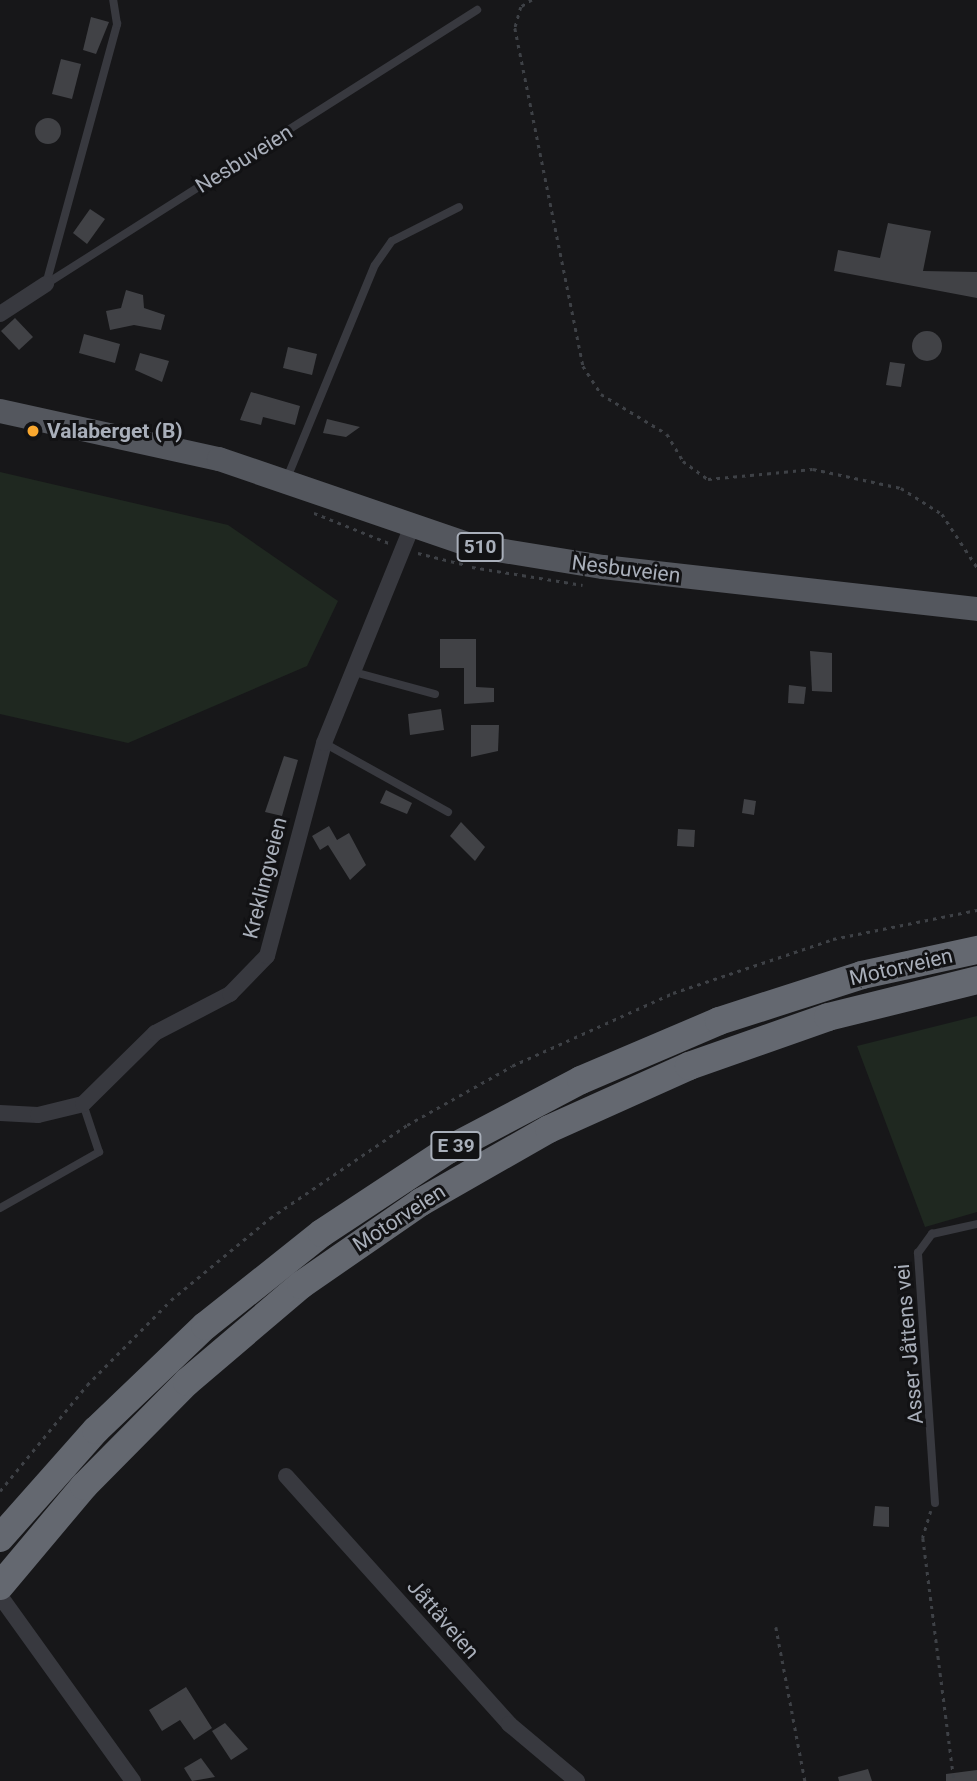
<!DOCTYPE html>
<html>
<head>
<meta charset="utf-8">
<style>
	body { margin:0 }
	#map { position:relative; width:977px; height:1781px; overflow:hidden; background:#171719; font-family:Roboto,sans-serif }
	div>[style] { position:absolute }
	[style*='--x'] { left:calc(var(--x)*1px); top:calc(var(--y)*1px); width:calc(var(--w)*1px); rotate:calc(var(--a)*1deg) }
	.green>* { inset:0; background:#1f2820 }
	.building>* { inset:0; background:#414246 }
	.round { border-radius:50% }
	.path>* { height:2.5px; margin-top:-1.25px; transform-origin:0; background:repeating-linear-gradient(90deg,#3e4146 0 3.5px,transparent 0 8.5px) }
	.lane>* { height:8px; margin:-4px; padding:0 4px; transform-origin:4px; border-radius:4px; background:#38393f }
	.street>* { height:16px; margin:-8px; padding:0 8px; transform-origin:8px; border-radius:8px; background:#38393f }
	.primary>* { height:24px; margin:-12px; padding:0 12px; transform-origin:12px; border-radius:12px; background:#54575e }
	.highway>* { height:28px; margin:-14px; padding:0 14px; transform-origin:14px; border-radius:14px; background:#646870 }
	.dots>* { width:19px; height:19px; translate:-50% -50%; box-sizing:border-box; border:4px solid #121214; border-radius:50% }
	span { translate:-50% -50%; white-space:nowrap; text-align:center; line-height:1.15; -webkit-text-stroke:6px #121214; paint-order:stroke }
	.shield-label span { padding:2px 5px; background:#121214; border:2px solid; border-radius:5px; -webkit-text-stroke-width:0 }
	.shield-label { font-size:19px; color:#a9afba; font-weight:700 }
	.street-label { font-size:21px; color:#a9afba }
	.poi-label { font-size:21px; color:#a9afba; font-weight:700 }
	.left { translate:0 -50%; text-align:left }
</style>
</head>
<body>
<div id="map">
	<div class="green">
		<i style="clip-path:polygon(0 472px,228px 525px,338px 601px,307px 666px,128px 743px,0 714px)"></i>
		<i style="clip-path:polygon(977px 1016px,977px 1212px,925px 1227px,857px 1046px)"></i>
	</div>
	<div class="building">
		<i style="clip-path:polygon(91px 17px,109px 22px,96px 54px,83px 50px)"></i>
		<i style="clip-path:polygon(61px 59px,81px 64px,72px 99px,52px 94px)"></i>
		<i class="round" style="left:35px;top:118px;width:26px;height:26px"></i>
		<i style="clip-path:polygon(90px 209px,105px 219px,87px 244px,73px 233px)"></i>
		<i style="clip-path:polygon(888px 223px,931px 231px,923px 271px,977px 272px,977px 298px,834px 271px,838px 250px,880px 258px)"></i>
		<i style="clip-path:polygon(126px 290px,143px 295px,144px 308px,165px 315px,161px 330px,134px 325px,110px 330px,106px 311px,121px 308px)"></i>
		<i style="clip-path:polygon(15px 318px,33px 337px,19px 350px,1px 331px)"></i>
		<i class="round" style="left:912px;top:331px;width:30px;height:30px"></i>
		<i style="clip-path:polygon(84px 334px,120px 344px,115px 363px,79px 353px)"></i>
		<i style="clip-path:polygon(288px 347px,317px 354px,312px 375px,283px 368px)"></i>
		<i style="clip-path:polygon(140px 353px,169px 361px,162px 382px,135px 370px)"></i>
		<i style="clip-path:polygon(890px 362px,905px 364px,901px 387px,886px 385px)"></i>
		<i style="clip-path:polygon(251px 392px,300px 406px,295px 425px,263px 417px,261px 425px,240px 420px)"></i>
		<i style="clip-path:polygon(327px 419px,360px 427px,346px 437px,323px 433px)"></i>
		<i style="clip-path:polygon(440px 639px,476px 639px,476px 687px,494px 688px,494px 702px,464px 704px,464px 668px,440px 668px)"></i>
		<i style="clip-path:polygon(810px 651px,832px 653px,832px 692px,812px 691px)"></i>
		<i style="clip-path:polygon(789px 685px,806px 687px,804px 704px,788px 703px)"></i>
		<i style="clip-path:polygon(441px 709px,444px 730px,410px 735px,408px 714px)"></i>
		<i style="clip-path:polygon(471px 725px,499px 725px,498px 751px,471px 757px)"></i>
		<i style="clip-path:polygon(284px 756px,298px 760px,282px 816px,265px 812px)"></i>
		<i style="clip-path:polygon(386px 790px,412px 803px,407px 814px,380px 803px)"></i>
		<i style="clip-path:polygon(744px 799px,756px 801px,754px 815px,742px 813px)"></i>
		<i style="clip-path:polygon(461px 822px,485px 847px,475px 861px,450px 836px)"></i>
		<i style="clip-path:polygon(329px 826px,337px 840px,349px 833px,366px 865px,350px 880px,328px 845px,320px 850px,312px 836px)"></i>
		<i style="clip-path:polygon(678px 829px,695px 830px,694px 847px,677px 846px)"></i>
		<i style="clip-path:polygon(875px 1506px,889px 1507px,889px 1527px,873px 1526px)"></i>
		<i style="clip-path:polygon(186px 1687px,212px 1728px,194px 1740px,180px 1720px,162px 1731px,149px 1710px)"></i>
		<i style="clip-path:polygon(225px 1723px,248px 1749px,231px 1760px,212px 1731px)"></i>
		<i style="clip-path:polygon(201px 1758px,215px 1777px,192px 1781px,184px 1768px)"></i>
		<i style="clip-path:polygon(868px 1769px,872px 1781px,839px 1781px,838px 1777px)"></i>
		<i style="clip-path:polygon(977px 1770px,977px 1781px,946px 1781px,946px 1774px)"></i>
	</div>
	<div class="path">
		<i style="--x:532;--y:0;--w:13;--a:148"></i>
		<i style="--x:521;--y:7;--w:22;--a:106"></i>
		<i style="--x:515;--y:28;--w:345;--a:78.6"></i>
		<i style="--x:583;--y:366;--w:33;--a:57"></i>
		<i style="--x:601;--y:394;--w:77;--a:31.2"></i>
		<i style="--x:667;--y:434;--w:31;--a:59"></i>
		<i style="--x:683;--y:461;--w:31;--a:36"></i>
		<i style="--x:708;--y:479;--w:105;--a:-5.4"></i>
		<i style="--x:813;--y:469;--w:90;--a:12.2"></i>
		<i style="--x:901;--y:488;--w:49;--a:32.4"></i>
		<i style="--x:942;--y:514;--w:64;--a:56.6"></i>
		<i style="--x:314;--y:513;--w:81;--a:21.8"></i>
		<i style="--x:418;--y:553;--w:49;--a:14"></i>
		<i style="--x:472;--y:567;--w:112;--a:9.2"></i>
		<i style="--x:0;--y:1491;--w:137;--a:-50.6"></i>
		<i style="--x:87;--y:1385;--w:120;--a:-45.3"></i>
		<i style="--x:171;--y:1300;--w:129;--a:-39.6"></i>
		<i style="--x:270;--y:1218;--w:166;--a:-34.2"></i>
		<i style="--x:407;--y:1125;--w:120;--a:-29.3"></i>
		<i style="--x:512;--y:1066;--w:177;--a:-24.4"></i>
		<i style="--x:673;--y:993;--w:169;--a:-18.6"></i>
		<i style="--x:833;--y:939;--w:147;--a:-11.4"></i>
		<i style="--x:931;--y:1511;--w:28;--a:107"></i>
		<i style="--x:923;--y:1538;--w:245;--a:82.7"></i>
		<i style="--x:776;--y:1627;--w:157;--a:79.3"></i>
	</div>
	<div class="lane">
		<i style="--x:46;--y:284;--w:511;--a:-32.45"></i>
		<i style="--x:46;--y:284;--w:270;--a:-74.7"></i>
		<i style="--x:117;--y:24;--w:24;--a:-99"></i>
		<i style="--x:287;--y:478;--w:230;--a:-67.6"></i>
		<i style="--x:375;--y:265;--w:29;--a:-55"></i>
		<i style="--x:392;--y:241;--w:75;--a:-26.9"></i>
		<i style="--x:354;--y:672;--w:84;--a:15.2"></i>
		<i style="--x:324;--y:743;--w:142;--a:29.1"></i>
		<i style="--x:0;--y:1208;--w:114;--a:-29.5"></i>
		<i style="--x:99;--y:1152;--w:51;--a:-108.4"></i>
		<i style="--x:935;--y:1503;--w:251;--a:-93.9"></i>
		<i style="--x:918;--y:1253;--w:24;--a:-54"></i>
		<i style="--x:932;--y:1234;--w:46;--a:-12.5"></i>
	</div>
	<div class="street">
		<i style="--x:0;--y:314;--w:55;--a:-33.1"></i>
		<i style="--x:0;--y:1113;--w:38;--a:3"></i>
		<i style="--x:38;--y:1115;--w:46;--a:-13.7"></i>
		<i style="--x:83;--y:1104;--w:101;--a:-44.6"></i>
		<i style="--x:155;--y:1033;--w:85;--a:-27.5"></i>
		<i style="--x:230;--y:994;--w:53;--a:-45.8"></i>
		<i style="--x:267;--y:956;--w:220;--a:-75"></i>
		<i style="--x:324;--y:743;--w:231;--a:-67.9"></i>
		<i style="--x:286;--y:1476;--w:334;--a:48"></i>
		<i style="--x:509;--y:1724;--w:89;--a:40"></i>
		<i style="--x:0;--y:1596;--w:228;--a:54.3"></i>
	</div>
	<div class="primary">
		<i style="--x:0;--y:411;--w:224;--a:12.4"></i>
		<i style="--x:219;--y:459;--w:268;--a:18.9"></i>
		<i style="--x:473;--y:546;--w:132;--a:9.2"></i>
		<i style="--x:603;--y:567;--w:376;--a:6.4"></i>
	</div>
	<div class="highway">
		<i style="--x:0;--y:1538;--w:144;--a:-48.4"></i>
		<i style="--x:96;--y:1430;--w:151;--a:-43.7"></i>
		<i style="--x:205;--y:1326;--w:149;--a:-38.5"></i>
		<i style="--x:322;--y:1233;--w:151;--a:-33.4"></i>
		<i style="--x:448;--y:1150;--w:150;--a:-27.8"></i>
		<i style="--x:581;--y:1080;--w:150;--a:-23.1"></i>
		<i style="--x:719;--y:1021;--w:150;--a:-17.8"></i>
		<i style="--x:862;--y:975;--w:118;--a:-12.3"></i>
		<i style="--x:0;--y:1586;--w:131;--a:-50"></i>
		<i style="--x:84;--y:1486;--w:146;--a:-45.3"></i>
		<i style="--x:187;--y:1382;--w:150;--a:-40.4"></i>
		<i style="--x:301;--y:1285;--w:146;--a:-34.7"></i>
		<i style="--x:421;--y:1202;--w:147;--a:-29.7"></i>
		<i style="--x:549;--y:1129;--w:154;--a:-24.2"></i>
		<i style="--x:689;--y:1066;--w:147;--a:-19.4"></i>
		<i style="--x:828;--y:1017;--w:154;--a:-13.9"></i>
	</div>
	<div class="dots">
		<i style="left:33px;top:431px;background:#faa82f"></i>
	</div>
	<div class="shield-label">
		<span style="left:480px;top:547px">510</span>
		<span style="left:456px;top:1146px">E 39</span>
	</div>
	<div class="street-label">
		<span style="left:244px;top:159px;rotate:-32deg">Nesbuveien</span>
		<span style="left:626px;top:569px;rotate:7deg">Nesbuveien</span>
		<span style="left:265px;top:878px;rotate:-76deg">Kreklingveien</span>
		<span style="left:901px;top:967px;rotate:-13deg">Motorveien</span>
		<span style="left:399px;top:1218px;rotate:-33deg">Motorveien</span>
		<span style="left:909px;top:1344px;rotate:-95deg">Asser Jåttens vei</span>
		<span style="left:443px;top:1619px;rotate:49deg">Jåttåveien</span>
	</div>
	<div class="poi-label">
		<span class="left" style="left:47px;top:431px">Valaberget (B)</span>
	</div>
</div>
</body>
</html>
